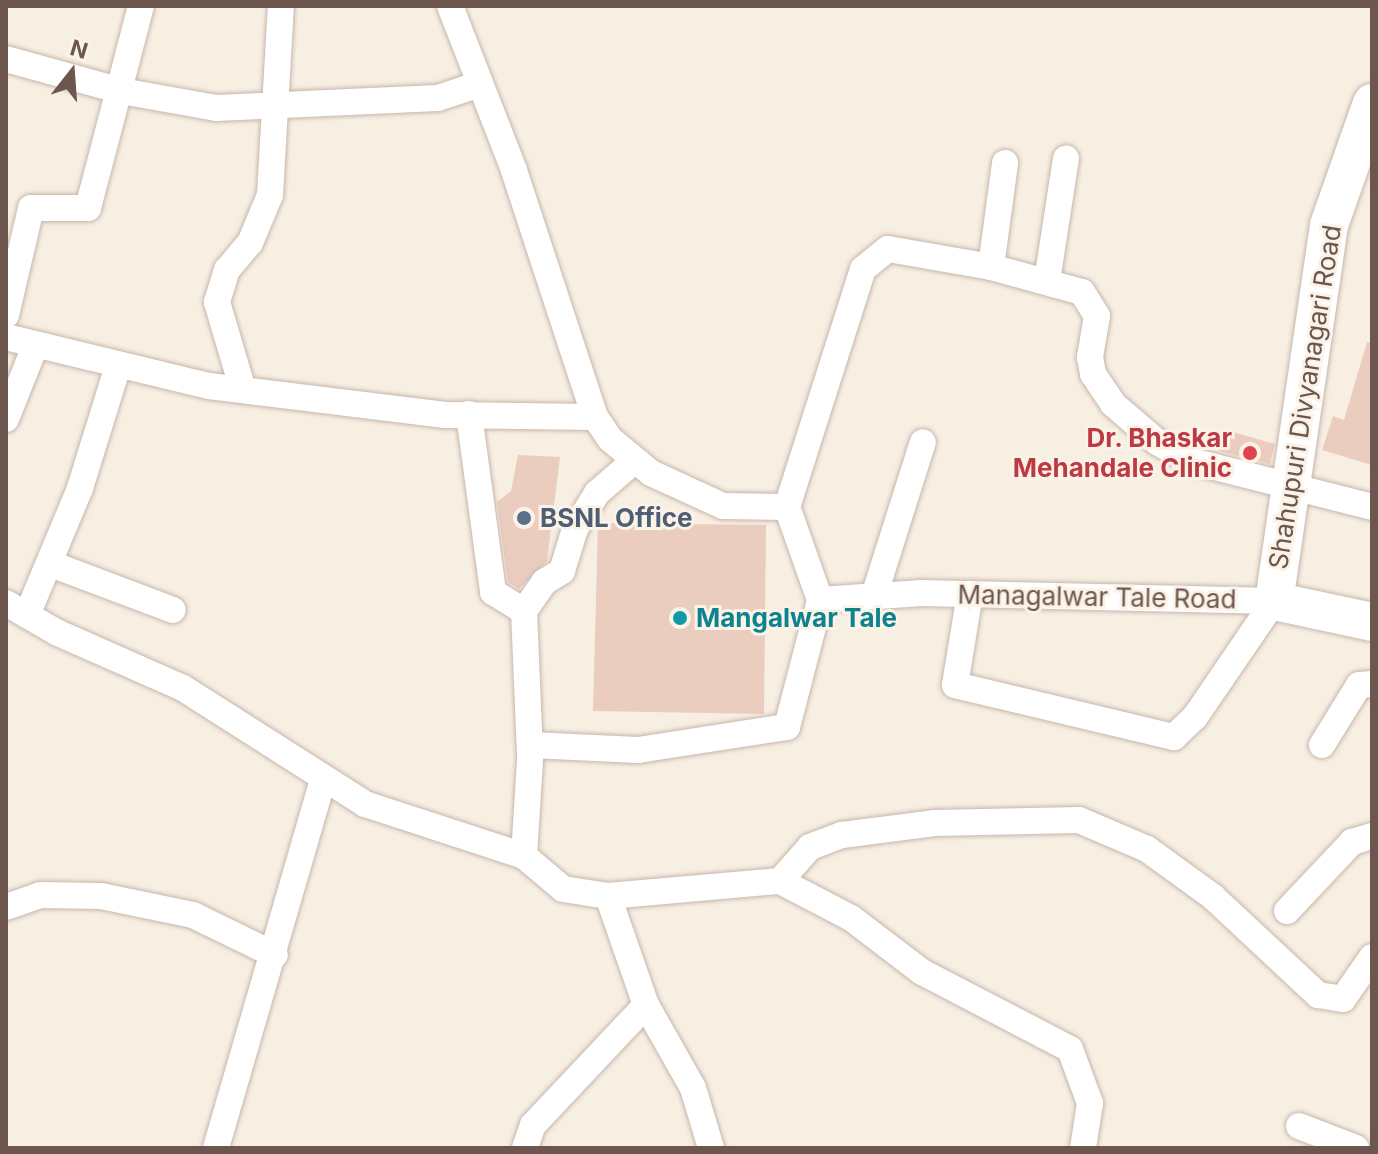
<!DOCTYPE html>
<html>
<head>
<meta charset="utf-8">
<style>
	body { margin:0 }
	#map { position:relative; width:1378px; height:1154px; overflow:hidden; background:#f8efe3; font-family:Inter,sans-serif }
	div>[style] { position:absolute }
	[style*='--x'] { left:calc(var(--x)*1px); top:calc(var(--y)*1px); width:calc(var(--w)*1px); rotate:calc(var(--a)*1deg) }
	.building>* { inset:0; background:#eacdbf }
	.roads { filter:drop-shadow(0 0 2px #c7b6ac) drop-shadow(0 0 2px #c7b6ac) }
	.street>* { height:26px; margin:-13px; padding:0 13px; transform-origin:13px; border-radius:13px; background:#fff }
	.secondary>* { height:38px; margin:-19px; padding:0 19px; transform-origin:19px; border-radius:19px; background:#fff }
	.dots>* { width:22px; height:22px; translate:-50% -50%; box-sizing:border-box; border:4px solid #fcf3e8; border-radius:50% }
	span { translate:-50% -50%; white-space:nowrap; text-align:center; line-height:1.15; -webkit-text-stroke:6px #fcf3e8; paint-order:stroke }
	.street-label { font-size:26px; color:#6c564d }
	.health-label { font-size:26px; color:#be3a42; font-weight:700 }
	.right { translate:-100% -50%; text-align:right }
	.service-label { font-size:26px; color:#4e5e75; font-weight:700 }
	.left { translate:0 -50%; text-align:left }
	.culture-label { font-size:26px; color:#0d838f; font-weight:700 }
	.frame { position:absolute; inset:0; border:8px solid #6c564d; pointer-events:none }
	.north { position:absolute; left:32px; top:32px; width:80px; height:80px; -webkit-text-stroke:6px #fcf3e8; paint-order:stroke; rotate:17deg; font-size:22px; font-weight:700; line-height:32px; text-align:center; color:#6c564d }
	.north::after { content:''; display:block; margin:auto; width:28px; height:36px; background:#6c564d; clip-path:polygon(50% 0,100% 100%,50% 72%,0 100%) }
</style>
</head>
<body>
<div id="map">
	<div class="building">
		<i style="clip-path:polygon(1367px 342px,1372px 343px,1372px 465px,1322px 450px,1333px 416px,1344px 420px)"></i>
		<i style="clip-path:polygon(1226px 430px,1275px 444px,1270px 464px,1219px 451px)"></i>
		<i style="clip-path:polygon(518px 455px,560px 457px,547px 561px,519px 589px,508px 582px,497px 502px,511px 491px)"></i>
		<i style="clip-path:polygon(598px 523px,766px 525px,764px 714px,593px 711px)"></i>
	</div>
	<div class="roads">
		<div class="street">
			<i style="--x:6;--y:59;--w:119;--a:15.5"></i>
			<i style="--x:121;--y:91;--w:97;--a:10.1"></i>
			<i style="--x:216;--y:108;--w:222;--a:-2.6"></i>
			<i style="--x:438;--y:98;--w:44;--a:-18.4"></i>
			<i style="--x:991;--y:267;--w:105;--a:-82.3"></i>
			<i style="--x:1047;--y:281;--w:124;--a:-81.2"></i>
			<i style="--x:6;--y:315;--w:110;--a:-76.8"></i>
			<i style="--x:31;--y:208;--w:57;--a:0"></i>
			<i style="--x:88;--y:208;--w:209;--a:-75.3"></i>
			<i style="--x:6;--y:337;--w:209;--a:13.6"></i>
			<i style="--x:209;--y:386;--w:238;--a:7"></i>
			<i style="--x:445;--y:415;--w:150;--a:0.8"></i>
			<i style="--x:243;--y:390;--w:92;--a:-106.5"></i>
			<i style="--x:217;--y:302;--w:34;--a:-73"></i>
			<i style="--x:227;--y:270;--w:35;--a:-50"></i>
			<i style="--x:250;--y:243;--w:52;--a:-67.4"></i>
			<i style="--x:270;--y:195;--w:189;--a:-86.7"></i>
			<i style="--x:469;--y:414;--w:180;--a:82.3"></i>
			<i style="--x:493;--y:592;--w:36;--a:32"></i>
			<i style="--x:6;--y:419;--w:79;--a:-68.3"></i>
			<i style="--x:787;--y:507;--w:250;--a:-72.3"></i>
			<i style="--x:863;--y:269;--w:32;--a:-39"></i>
			<i style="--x:888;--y:249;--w:105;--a:9.9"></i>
			<i style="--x:991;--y:267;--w:94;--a:15.4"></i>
			<i style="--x:1082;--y:292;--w:28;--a:58"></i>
			<i style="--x:1097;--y:316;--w:42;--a:99.7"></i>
			<i style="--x:1090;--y:357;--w:17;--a:80"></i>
			<i style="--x:1093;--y:374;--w:36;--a:56"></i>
			<i style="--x:1113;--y:404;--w:58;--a:40.8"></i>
			<i style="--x:1157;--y:442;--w:36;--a:30"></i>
			<i style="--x:1188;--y:460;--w:190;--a:14.3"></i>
			<i style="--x:51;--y:564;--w:130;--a:20.7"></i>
			<i style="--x:875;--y:593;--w:158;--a:-72.4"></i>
			<i style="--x:970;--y:594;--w:92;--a:99.4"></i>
			<i style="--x:955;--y:685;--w:225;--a:13.4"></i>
			<i style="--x:1174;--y:737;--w:29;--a:-44"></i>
			<i style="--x:1195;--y:717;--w:140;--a:-55.7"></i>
			<i style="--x:820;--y:600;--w:102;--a:-3.9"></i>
			<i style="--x:922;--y:593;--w:352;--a:1.3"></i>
			<i style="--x:6;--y:603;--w:58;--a:30.1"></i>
			<i style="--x:56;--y:632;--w:139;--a:23.8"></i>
			<i style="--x:183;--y:688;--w:216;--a:32.5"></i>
			<i style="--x:365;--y:804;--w:167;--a:18.1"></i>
			<i style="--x:524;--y:856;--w:111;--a:-86.4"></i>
			<i style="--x:531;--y:745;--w:107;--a:2.7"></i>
			<i style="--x:638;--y:750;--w:151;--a:-8.8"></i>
			<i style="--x:787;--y:727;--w:131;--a:-75.4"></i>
			<i style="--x:820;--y:600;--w:99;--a:-109.5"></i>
			<i style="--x:787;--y:507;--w:64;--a:-179.1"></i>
			<i style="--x:723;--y:506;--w:79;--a:-155.4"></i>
			<i style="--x:651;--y:473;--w:53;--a:-140.3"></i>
			<i style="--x:610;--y:439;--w:27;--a:-124"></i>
			<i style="--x:595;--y:417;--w:260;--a:-108.2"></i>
			<i style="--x:514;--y:170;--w:176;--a:-111.3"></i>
			<i style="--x:27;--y:615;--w:138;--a:-67.3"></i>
			<i style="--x:80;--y:488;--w:128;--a:-72.7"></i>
			<i style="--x:1322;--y:745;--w:70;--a:-58.3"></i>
			<i style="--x:1359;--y:685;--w:13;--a:-4"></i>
			<i style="--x:530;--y:754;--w:143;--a:-92.4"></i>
			<i style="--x:524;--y:611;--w:35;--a:-55"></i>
			<i style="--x:544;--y:582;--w:21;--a:-31"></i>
			<i style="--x:562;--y:571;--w:44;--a:-72.8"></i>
			<i style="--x:575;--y:529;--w:42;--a:-58.6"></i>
			<i style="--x:597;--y:493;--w:49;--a:-40.9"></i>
			<i style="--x:524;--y:856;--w:51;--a:40.2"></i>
			<i style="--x:563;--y:889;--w:46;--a:8.8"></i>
			<i style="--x:608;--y:896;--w:173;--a:-5"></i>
			<i style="--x:780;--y:881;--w:80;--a:27.5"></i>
			<i style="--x:851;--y:918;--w:89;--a:37.3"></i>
			<i style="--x:922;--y:972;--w:167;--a:27.5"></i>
			<i style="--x:1070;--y:1049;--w:58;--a:69.7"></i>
			<i style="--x:1090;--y:1103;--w:46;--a:98.8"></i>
			<i style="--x:780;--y:881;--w:45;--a:-48.6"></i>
			<i style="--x:810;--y:847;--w:34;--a:-21"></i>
			<i style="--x:842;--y:835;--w:93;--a:-7.4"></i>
			<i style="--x:934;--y:823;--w:145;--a:-1.2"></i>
			<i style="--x:1079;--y:820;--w:74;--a:23.1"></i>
			<i style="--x:1147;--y:849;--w:82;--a:36"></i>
			<i style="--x:1213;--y:897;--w:144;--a:43"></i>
			<i style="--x:1318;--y:995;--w:25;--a:9"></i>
			<i style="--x:1343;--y:999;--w:51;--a:-55.4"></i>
			<i style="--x:608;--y:896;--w:115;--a:70.8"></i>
			<i style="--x:6;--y:907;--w:36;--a:-19"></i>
			<i style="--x:40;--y:895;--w:61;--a:0.9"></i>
			<i style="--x:101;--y:896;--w:94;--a:11.7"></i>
			<i style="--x:193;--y:915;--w:91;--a:26"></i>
			<i style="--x:1287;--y:911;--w:95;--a:-46.7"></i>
			<i style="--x:1352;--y:842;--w:21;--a:-17"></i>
			<i style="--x:1299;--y:1126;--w:61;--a:21.1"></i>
			<i style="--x:216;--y:1148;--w:383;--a:-73.8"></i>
			<i style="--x:525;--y:1148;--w:24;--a:-71"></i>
			<i style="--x:533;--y:1125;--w:165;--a:-46.7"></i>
			<i style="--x:646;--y:1005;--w:95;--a:60.5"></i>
			<i style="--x:693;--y:1088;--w:63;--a:73.3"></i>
		</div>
		<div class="secondary">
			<i style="--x:1372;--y:103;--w:129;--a:109.4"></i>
			<i style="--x:1329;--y:225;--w:380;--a:98.3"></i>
			<i style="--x:1274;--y:601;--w:100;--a:12.1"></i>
		</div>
	</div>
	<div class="dots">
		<i style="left:1250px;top:453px;background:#e0444e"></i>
		<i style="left:524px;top:518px;background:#5c6f8a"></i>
		<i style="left:680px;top:618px;background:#0f9aa8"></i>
	</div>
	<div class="street-label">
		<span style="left:1305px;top:397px;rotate:-81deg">Shahupuri Divyanagari Road</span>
		<span style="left:1097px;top:597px;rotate:1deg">Managalwar Tale Road</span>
	</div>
	<div class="health-label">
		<span class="right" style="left:1232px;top:453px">Dr. Bhaskar<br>Mehandale Clinic</span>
	</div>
	<div class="service-label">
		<span class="left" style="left:540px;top:518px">BSNL Office</span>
	</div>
	<div class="culture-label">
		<span class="left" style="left:696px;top:618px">Mangalwar Tale</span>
	</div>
	<div class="frame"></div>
	<div class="north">N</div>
</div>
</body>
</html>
